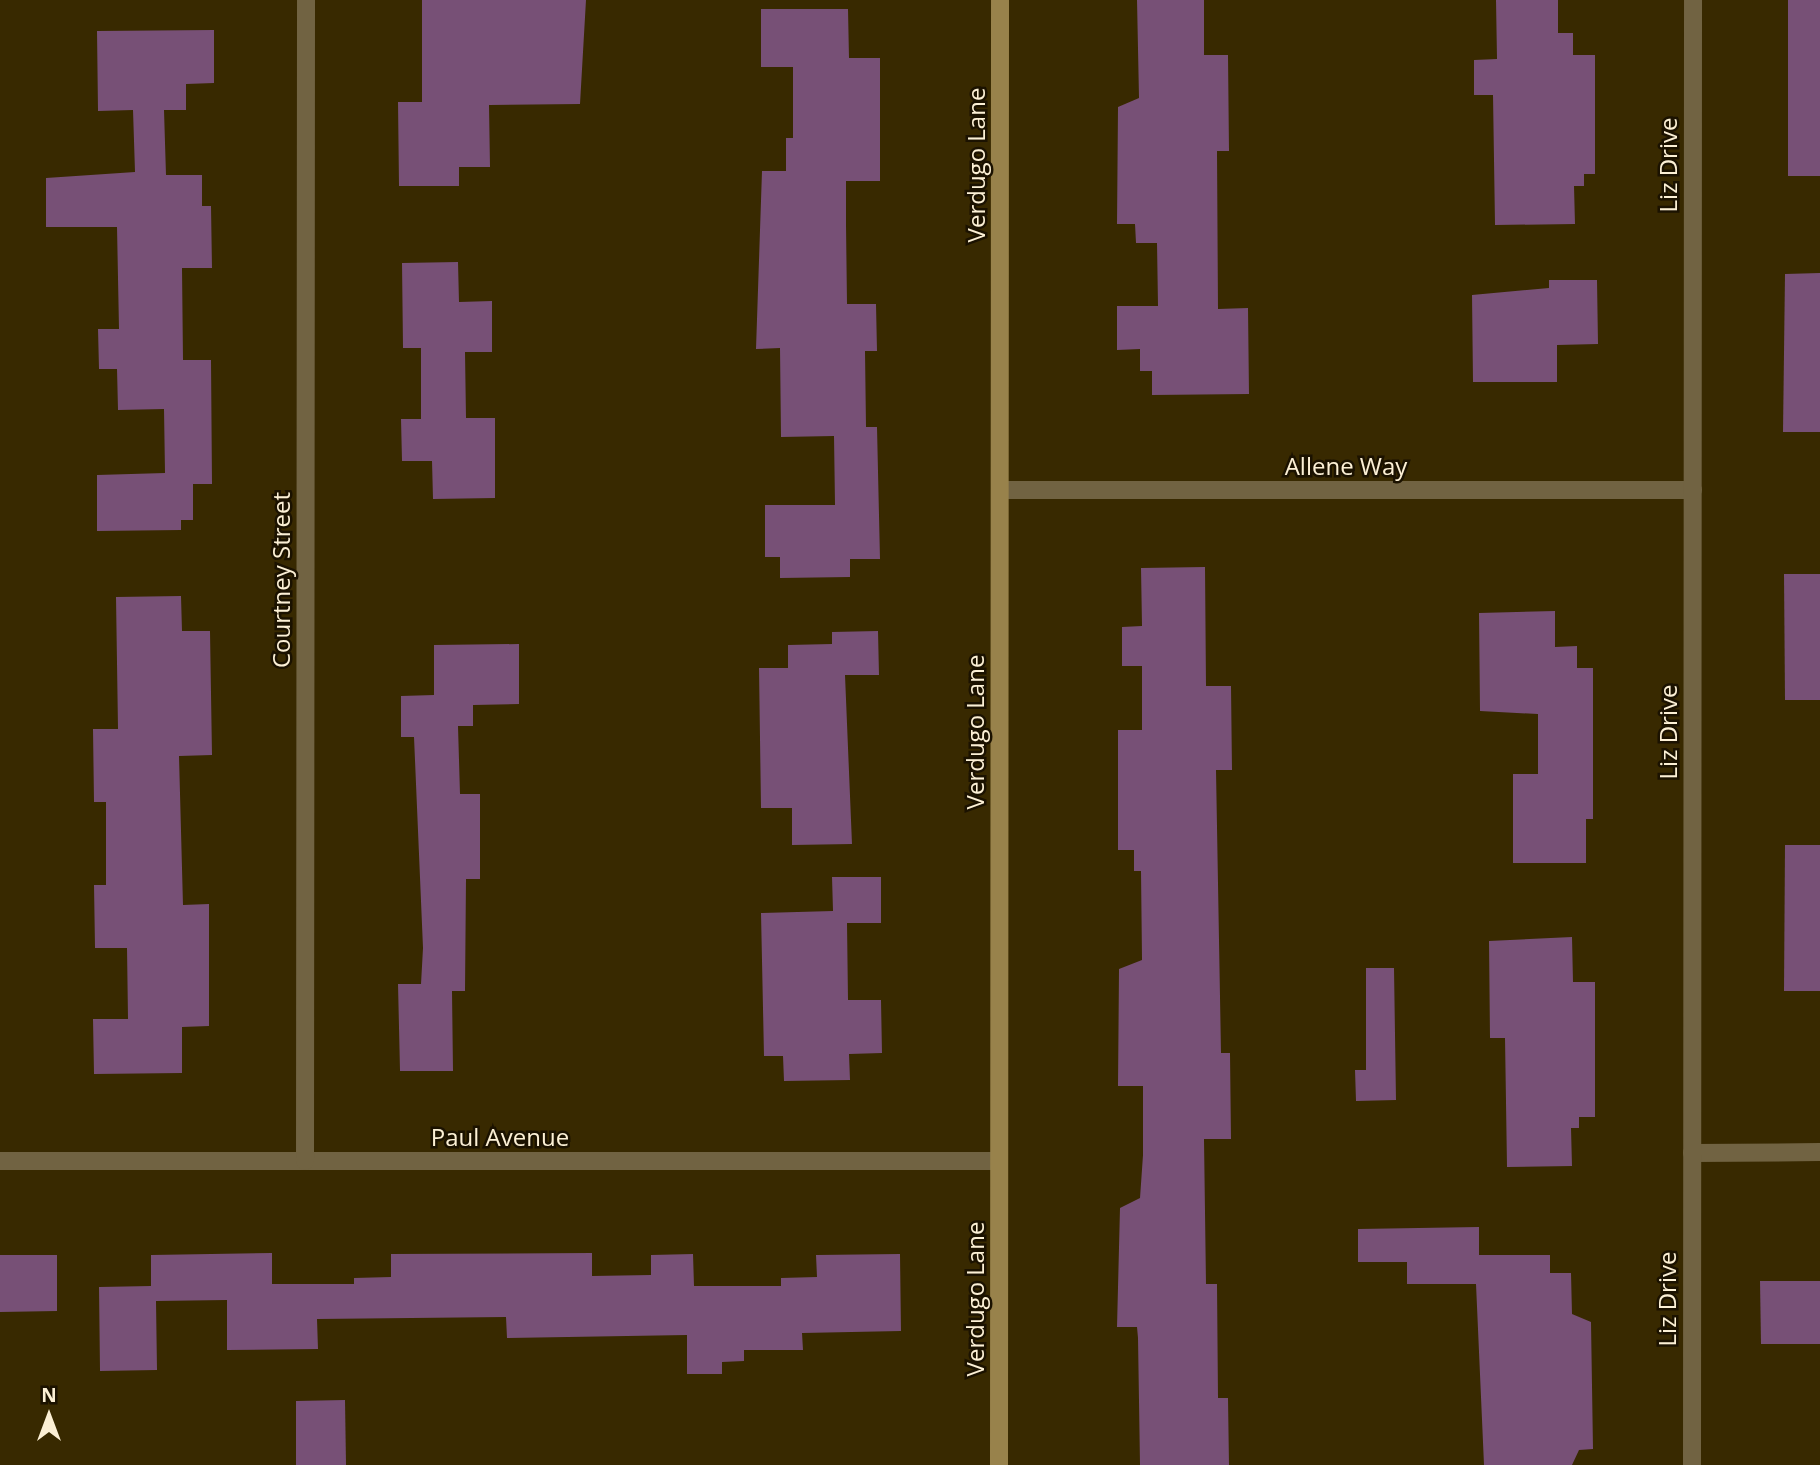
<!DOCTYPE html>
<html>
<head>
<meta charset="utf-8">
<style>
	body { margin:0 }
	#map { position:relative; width:1820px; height:1465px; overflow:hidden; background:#382900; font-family:"Open Sans",sans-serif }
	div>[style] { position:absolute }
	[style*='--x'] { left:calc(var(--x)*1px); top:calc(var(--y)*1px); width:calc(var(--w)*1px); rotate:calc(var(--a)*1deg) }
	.building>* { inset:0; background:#775076 }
	.street>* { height:18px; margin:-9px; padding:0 9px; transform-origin:9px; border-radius:9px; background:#716342 }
	.secondary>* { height:18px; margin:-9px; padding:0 9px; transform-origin:9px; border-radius:9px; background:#98824b }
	span { translate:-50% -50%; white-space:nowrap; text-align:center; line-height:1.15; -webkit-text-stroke:5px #1b1200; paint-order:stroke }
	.street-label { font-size:24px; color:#fcf0d5 }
	.north { position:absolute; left:14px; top:1381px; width:70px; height:70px; -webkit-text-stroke:5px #1b1200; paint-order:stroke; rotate:0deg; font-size:19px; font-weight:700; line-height:28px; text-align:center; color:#fcf0d5 }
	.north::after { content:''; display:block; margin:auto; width:24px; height:32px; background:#fcf0d5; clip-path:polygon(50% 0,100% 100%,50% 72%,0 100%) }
</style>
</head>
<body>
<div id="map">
	<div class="building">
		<i style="clip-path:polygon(422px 0,586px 0,580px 104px,489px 105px,490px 167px,459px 167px,459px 186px,399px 186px,398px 102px,422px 102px)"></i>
		<i style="clip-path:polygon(1137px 0,1204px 0,1204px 55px,1228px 55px,1229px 151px,1217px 151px,1218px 309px,1248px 308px,1249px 394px,1152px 395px,1152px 371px,1140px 371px,1140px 349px,1117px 350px,1117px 306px,1158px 306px,1157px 243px,1136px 243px,1135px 224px,1117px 224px,1118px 107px,1139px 98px)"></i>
		<i style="clip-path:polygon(1496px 0,1558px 0,1558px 33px,1573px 33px,1573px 55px,1595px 55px,1595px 174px,1584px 174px,1584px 186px,1574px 186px,1575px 224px,1495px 225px,1493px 95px,1474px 95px,1474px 60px,1497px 59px)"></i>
		<i style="clip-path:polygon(1788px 0,1820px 0,1820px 176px,1788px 176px)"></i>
		<i style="clip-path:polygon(761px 9px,848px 9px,849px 58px,880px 58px,880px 181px,846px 181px,846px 224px,847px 304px,876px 304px,877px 351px,865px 351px,866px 427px,877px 427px,880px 559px,850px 559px,850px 577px,780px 578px,780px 557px,765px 557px,765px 505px,835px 505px,834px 436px,781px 437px,780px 348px,756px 349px,762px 171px,786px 171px,786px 138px,793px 138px,793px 67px,761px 67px)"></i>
		<i style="clip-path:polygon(214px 30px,214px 83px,186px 84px,186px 110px,164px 110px,166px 175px,202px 175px,202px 206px,211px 206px,212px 268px,182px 268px,183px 360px,211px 360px,212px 484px,193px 484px,193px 520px,181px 520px,181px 530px,97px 531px,97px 475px,165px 473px,164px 409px,118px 410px,117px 369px,99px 369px,98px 329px,119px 329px,117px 227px,46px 227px,46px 178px,135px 172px,133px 110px,98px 111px,97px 31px)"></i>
		<i style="clip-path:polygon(458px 262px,459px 302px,492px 301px,492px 352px,465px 352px,466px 418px,495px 418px,495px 498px,433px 499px,432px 461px,402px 461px,401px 419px,421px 419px,421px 348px,403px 348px,402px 263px)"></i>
		<i style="clip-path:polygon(1820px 273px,1820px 432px,1783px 432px,1785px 274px)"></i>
		<i style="clip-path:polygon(1549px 280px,1597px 280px,1598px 344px,1557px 345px,1557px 382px,1473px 382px,1472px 295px,1549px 288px)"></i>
		<i style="clip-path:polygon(1205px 567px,1206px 686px,1231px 686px,1232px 770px,1216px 770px,1221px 1053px,1230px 1053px,1231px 1139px,1204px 1139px,1206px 1284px,1217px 1284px,1218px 1398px,1228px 1398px,1229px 1465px,1140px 1465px,1138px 1338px,1137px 1327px,1117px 1327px,1120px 1208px,1140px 1198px,1143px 1155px,1143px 1086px,1118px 1086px,1119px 969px,1142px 960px,1141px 871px,1134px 871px,1134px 850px,1118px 850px,1118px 730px,1142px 730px,1142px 666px,1122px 666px,1122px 627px,1142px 626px,1141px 568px)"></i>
		<i style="clip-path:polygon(1784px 574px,1820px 574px,1820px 700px,1785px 700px)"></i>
		<i style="clip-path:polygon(181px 596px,182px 631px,210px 631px,212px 755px,179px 756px,183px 905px,209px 904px,209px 1026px,182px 1027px,182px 1073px,94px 1074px,93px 1019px,128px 1019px,127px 948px,95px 948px,94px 885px,106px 885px,106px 802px,94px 802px,93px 729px,118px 729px,116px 597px)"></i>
		<i style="clip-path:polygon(1555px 611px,1555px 647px,1577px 646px,1577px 668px,1593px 668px,1593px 819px,1586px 819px,1586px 863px,1513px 863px,1513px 774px,1538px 774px,1538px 714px,1480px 711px,1479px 613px)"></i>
		<i style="clip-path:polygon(878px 631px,879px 675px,845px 675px,852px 844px,792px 845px,792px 808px,761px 808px,759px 668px,788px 668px,788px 645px,832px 644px,832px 632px)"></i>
		<i style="clip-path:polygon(519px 644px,519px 704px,473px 705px,473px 726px,458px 726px,460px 794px,480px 794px,480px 879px,466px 879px,465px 991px,452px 991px,453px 1071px,400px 1071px,398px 984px,421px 984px,423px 948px,414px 737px,401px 737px,401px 696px,434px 695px,434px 645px)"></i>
		<i style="clip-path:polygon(1785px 845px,1820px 845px,1820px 991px,1784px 991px)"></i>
		<i style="clip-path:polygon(832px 877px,881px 877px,881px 923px,847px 923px,848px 1000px,881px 1000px,882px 1053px,849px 1054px,850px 1080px,784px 1081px,783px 1056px,764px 1056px,761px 913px,833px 911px)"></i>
		<i style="clip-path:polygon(1572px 937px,1573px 982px,1595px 982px,1595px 1117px,1579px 1117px,1579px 1128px,1571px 1128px,1572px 1166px,1507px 1167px,1505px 1038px,1490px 1038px,1489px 941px)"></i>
		<i style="clip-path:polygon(1366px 968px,1394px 968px,1396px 1100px,1356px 1101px,1355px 1070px,1366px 1070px)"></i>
		<i style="clip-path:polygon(1479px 1227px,1479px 1255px,1550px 1255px,1550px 1273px,1571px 1273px,1572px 1314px,1591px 1322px,1593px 1449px,1579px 1450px,1572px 1465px,1484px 1465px,1476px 1284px,1407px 1284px,1407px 1262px,1358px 1262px,1358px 1229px)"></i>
		<i style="clip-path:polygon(272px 1253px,272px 1284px,354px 1284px,354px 1278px,391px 1277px,391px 1254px,592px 1253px,592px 1276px,651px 1275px,651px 1255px,693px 1254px,694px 1286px,781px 1286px,781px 1278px,817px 1277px,816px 1255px,900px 1254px,901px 1331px,802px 1333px,803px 1350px,744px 1350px,744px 1361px,722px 1362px,722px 1374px,687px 1374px,687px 1335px,507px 1338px,506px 1317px,317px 1319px,318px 1349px,227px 1350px,227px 1300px,156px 1301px,157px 1370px,100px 1371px,99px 1287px,151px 1286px,151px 1255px)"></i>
		<i style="clip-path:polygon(0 1255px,57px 1255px,57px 1311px,0 1312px)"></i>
		<i style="clip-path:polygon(1760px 1281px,1820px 1281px,1820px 1344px,1761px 1344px)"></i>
		<i style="clip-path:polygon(345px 1400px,346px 1465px,296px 1465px,296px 1401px)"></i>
	</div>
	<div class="street">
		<i style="--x:1000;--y:490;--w:693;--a:0"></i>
		<i style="--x:1692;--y:1153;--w:128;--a:-0.4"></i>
		<i style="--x:0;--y:1161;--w:999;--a:0"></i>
		<i style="--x:305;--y:1161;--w:1161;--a:-89.95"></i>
		<i style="--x:1692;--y:1465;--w:1465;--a:-89.96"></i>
	</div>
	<div class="secondary">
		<i style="--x:999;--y:1465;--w:1465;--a:-89.96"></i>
	</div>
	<div class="street-label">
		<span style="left:976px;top:165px;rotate:-90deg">Verdugo Lane</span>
		<span style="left:1668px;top:165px;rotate:-90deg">Liz Drive</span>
		<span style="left:1346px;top:466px">Allene Way</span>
		<span style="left:281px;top:580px;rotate:-90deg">Courtney Street</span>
		<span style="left:975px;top:732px;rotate:-90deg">Verdugo Lane</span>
		<span style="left:1668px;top:732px;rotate:-90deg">Liz Drive</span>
		<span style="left:500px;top:1137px">Paul Avenue</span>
		<span style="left:975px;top:1299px;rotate:-90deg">Verdugo Lane</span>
		<span style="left:1667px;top:1299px;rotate:-90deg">Liz Drive</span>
	</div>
	<div class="north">N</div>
</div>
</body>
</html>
